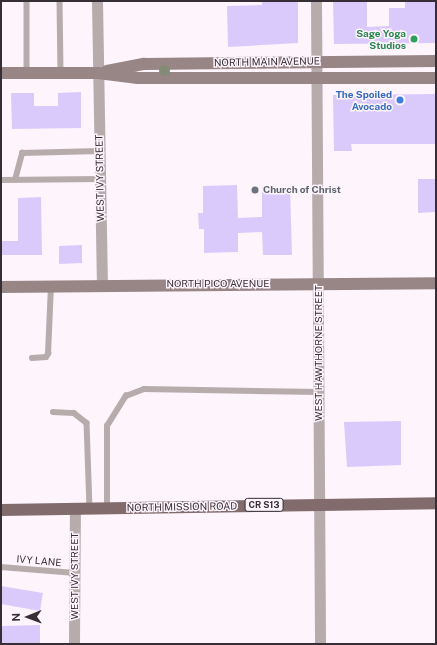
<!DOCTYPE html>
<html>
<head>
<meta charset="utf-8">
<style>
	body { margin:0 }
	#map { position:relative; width:437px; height:645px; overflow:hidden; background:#fdf4fc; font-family:"Public Sans",sans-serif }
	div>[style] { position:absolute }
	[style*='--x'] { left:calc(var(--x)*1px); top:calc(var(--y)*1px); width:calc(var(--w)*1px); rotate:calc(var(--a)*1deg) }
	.building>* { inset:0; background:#dacafc }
	.lane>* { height:5.5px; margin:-2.75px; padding:0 2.75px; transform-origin:2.75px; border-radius:2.75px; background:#b8abac }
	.street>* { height:11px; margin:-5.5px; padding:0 5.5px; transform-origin:5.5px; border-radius:5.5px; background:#b8abac }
	.secondary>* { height:12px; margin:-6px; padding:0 6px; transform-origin:6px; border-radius:6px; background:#988687 }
	.primary>* { height:12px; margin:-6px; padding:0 6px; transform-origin:6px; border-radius:6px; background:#816b6d }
	.trees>* { width:11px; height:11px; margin:-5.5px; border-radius:50%; background:#838b77 }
	.dots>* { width:11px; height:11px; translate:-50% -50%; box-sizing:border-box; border:2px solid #fdf4fc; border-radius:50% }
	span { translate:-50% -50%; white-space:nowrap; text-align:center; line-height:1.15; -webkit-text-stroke:3px #fdf4fc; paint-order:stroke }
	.shield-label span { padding:1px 3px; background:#fdf4fc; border:1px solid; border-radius:3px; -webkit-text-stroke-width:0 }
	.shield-label { font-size:9px; color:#362e35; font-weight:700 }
	.leisure-label { font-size:10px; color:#27864d; font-weight:700 }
	.right { translate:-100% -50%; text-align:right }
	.street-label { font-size:10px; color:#362e35 }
	.shop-label { font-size:10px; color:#366cbe; font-weight:700 }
	.worship-label { font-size:10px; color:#5b616d; font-weight:700 }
	.left { translate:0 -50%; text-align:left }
	.frame { position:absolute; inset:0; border:2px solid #362e35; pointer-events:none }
	.north { position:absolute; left:8px; top:597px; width:40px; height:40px; -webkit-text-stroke:3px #fdf4fc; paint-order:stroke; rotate:269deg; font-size:11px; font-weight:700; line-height:16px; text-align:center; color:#362e35 }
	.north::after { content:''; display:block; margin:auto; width:14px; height:18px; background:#362e35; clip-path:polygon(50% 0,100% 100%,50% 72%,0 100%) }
</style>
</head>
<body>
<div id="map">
	<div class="building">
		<i style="clip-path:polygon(262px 1px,298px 1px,298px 43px,228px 47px,227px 6px,262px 5px)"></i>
		<i style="clip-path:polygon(333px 1px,367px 1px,367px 27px,389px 26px,389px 8px,405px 8px,405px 1px,436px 1px,436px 43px,334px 44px)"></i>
		<i style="clip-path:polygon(81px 92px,81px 128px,12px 129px,11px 93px,34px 93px,34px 106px,58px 106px,58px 93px)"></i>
		<i style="clip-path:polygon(436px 94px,436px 144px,351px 144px,352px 151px,334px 151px,333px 95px)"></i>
		<i style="clip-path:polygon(418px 179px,436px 179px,436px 212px,418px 213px)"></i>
		<i style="clip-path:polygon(237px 185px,238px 218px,262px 217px,262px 187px,290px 187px,292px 255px,263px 255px,262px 232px,238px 233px,238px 252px,204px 253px,204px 229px,199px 229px,198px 213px,203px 213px,203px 186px)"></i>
		<i style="clip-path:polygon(41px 197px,42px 255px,1px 255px,1px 241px,18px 241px,18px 198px)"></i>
		<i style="clip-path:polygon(82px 245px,82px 263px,59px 264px,59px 246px)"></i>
		<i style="clip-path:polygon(401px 421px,401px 465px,347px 467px,344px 422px)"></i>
		<i style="clip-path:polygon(1px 586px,43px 593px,40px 611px,1px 604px)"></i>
		<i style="clip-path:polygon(40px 625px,40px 644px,1px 644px,1px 626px)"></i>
	</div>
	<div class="lane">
		<i style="--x:27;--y:1;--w:72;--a:90"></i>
		<i style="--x:60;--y:1;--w:71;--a:89.2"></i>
		<i style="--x:1;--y:180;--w:99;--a:-0.6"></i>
		<i style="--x:15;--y:180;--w:28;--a:-75"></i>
		<i style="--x:22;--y:153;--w:77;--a:-1.5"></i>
		<i style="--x:32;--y:358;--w:14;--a:-4"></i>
		<i style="--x:46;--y:357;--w:4;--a:-56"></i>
		<i style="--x:48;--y:354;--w:68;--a:-87.5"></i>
		<i style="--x:53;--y:412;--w:21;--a:3"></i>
		<i style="--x:74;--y:413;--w:16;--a:38"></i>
		<i style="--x:87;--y:423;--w:85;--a:88"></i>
		<i style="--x:107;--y:508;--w:82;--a:-90"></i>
		<i style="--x:107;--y:426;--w:36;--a:-58"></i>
		<i style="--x:126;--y:396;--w:19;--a:-21"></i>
		<i style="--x:144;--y:389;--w:175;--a:1"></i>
		<i style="--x:1;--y:567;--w:74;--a:4.6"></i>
	</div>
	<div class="street">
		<i style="--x:97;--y:1;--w:283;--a:89"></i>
		<i style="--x:316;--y:1;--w:643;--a:89.64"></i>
		<i style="--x:74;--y:644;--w:135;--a:-89.6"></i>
	</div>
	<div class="secondary">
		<i style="--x:107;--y:71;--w:38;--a:-11"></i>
		<i style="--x:144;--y:64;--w:292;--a:-0.6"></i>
		<i style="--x:1;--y:73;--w:97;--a:0"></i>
		<i style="--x:98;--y:73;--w:40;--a:7.1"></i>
		<i style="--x:138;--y:78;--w:298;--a:0"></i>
		<i style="--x:1;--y:287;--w:435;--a:-0.5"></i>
	</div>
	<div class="primary">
		<i style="--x:1;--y:510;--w:435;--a:-0.9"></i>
	</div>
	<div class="trees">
		<i style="left:164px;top:70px"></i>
	</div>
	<div class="dots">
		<i style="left:414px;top:39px;background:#2e9e5b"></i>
		<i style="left:400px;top:100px;background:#3f7fe0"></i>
		<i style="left:255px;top:190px;background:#6b7280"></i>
	</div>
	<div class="shield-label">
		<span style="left:264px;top:505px">CR S13</span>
	</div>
	<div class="leisure-label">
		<span class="right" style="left:406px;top:39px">Sage Yoga<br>Studios</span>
	</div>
	<div class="street-label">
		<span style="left:267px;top:62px;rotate:-1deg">NORTH MAIN AVENUE</span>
		<span style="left:100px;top:178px;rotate:-91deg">WEST IVY STREET</span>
		<span style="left:218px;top:284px">NORTH PICO AVENUE</span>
		<span style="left:319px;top:353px;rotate:-90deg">WEST HAWTHORNE STREET</span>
		<span style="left:182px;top:507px;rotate:-1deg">NORTH MISSION ROAD</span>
		<span style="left:39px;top:561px;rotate:5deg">IVY LANE</span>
		<span style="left:75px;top:576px;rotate:-90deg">WEST IVY STREET</span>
	</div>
	<div class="shop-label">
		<span class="right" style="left:392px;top:100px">The Spoiled<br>Avocado</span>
	</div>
	<div class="worship-label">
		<span class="left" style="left:263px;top:190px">Church of Christ</span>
	</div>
	<div class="frame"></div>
	<div class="north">N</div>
</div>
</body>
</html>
